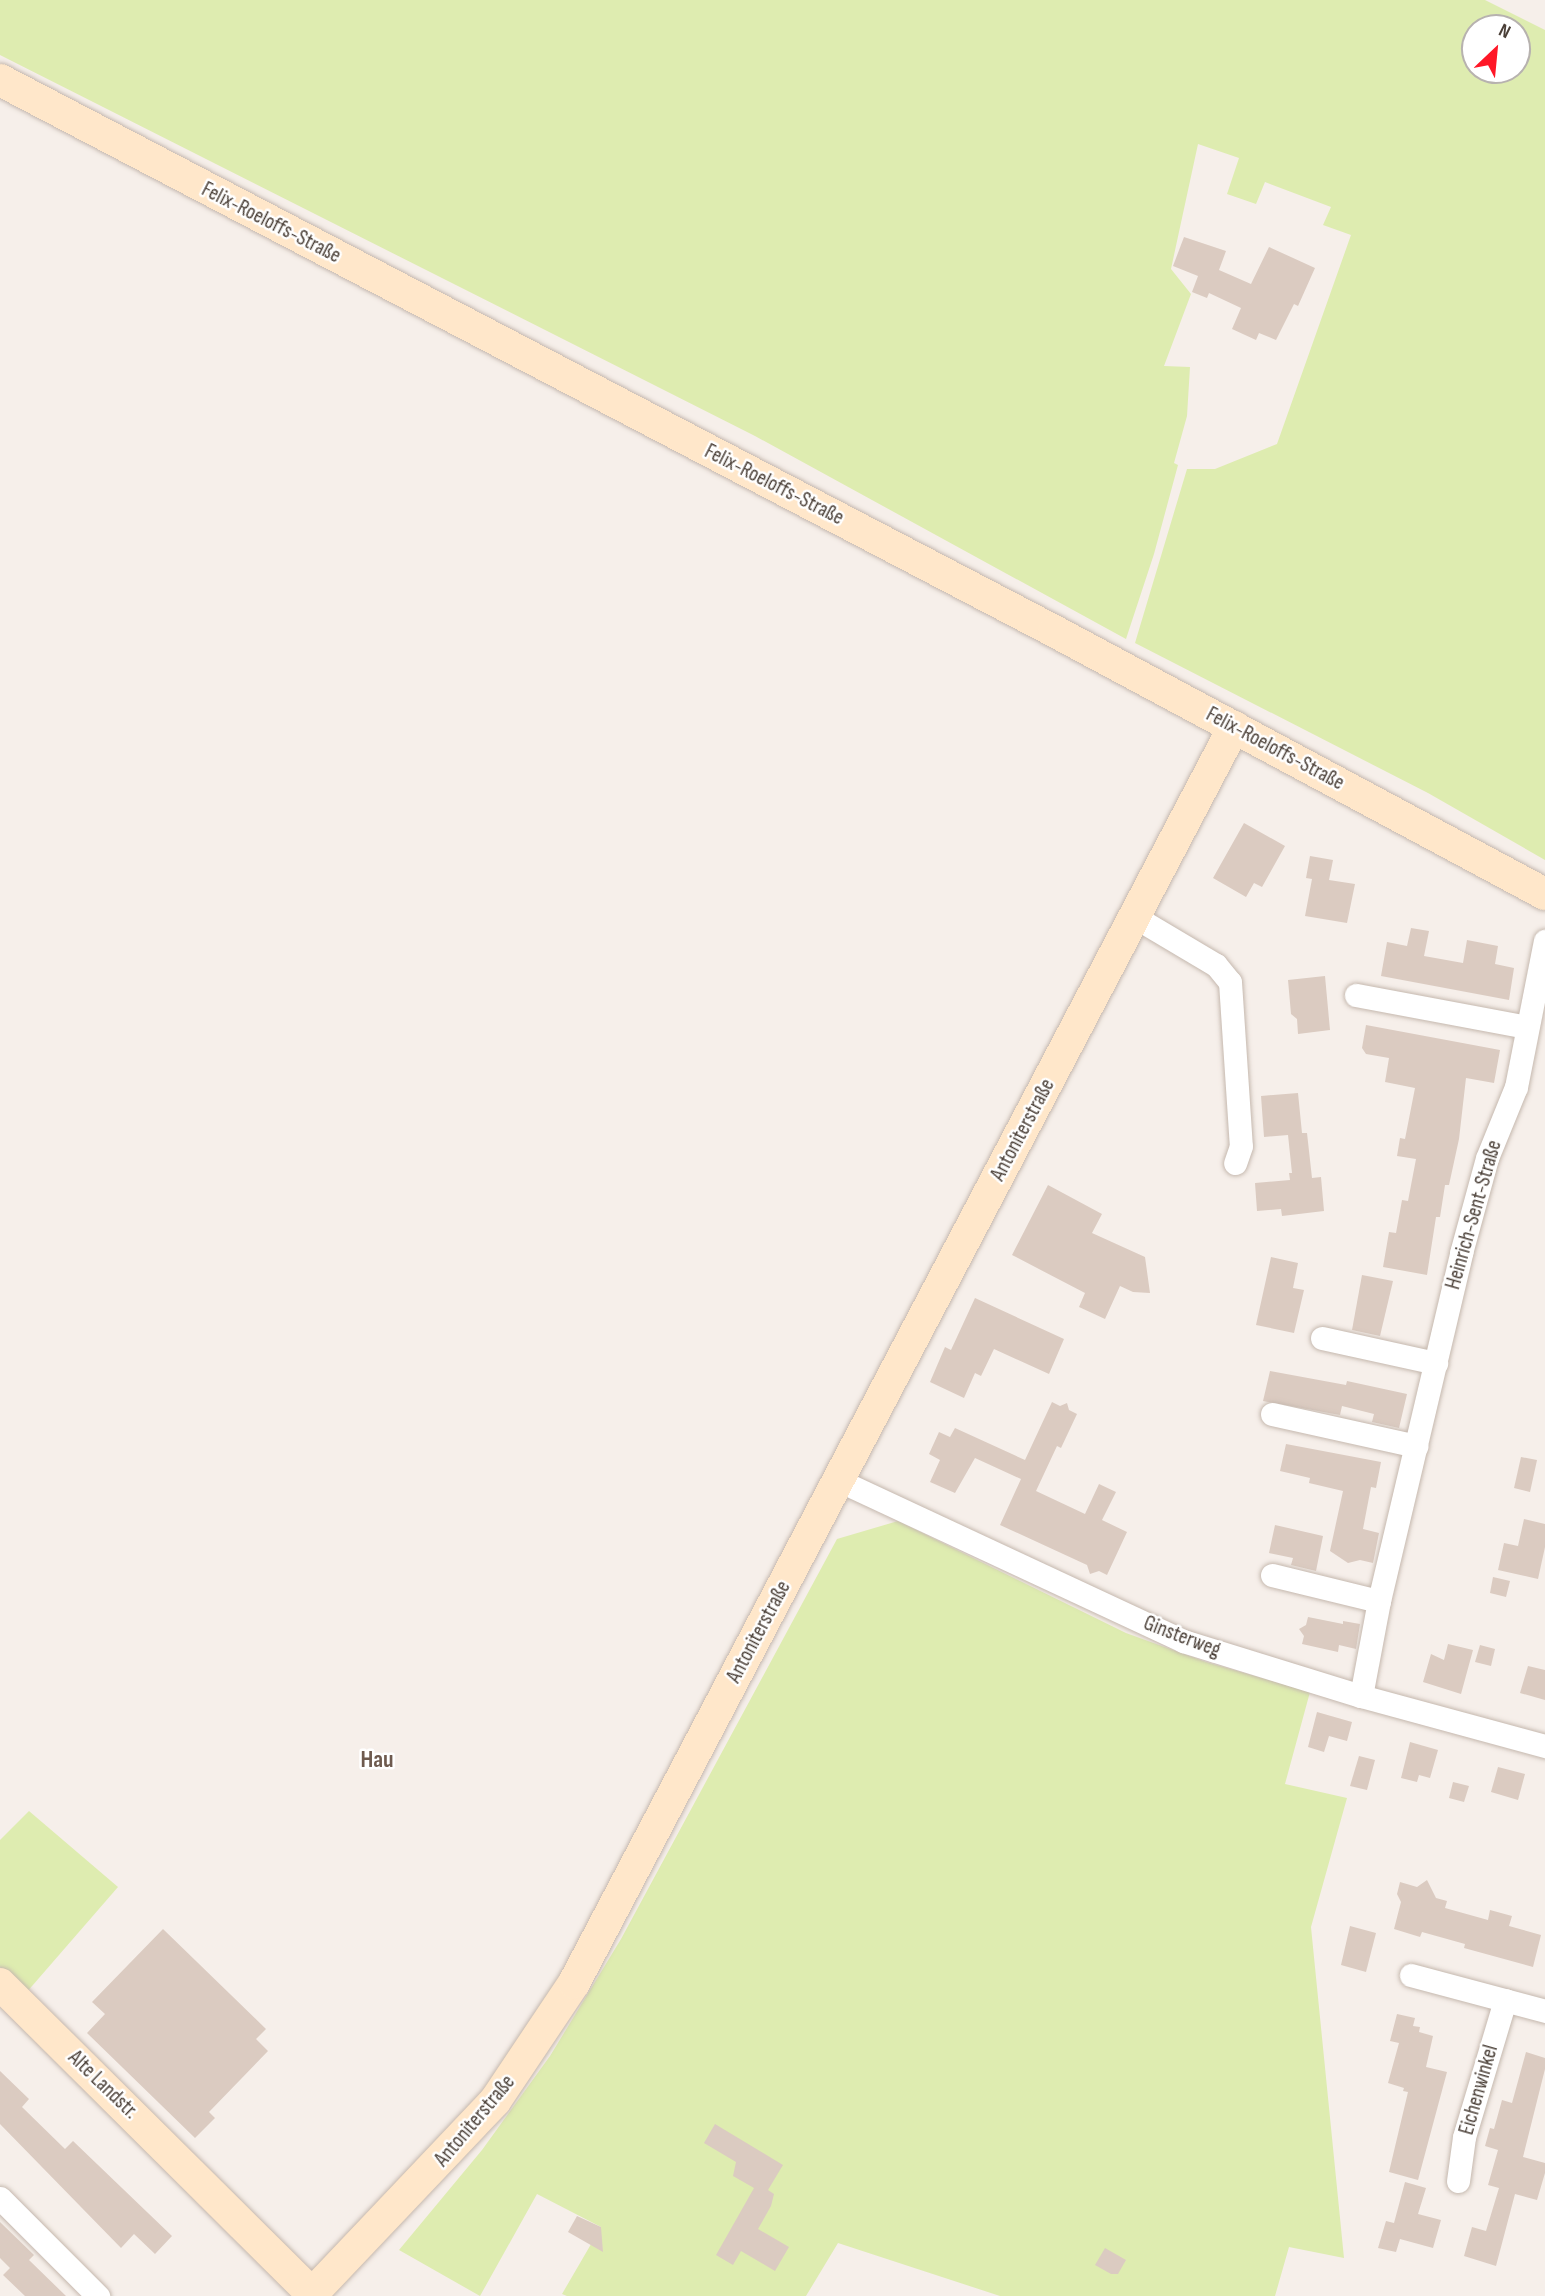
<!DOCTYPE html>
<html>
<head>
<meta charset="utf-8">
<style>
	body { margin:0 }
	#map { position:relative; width:1545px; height:2296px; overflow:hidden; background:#f6efea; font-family:"Sofia Sans Condensed",sans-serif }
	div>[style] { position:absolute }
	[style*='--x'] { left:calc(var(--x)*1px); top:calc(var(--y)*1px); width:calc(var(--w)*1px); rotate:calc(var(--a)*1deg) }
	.green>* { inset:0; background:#deecb0 }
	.building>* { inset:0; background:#dbcbc1 }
	.roads { filter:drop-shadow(0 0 2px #c5b8ae) drop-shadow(0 0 2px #c5b8ae) }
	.street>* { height:23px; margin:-11.5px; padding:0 11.5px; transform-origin:11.5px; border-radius:11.5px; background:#fff }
	.secondary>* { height:32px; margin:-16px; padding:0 16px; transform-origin:16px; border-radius:16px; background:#ffe7ca }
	span { translate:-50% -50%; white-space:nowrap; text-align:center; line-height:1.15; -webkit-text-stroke:5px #fff; paint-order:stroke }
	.street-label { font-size:21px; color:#4a3f37 }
	.quarter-label { font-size:24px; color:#6e5a4e; font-weight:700 }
	.north { position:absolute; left:1461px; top:14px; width:70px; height:70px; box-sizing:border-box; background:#fff; border:2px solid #b7b2af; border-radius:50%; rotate:26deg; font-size:19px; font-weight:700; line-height:28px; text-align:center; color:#4a3f37 }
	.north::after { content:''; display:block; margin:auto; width:24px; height:32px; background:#ff1727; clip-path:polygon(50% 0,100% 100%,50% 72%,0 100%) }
</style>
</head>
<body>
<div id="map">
	<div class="green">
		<i style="clip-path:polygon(evenodd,0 0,1485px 0,1545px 30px,1545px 860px,1428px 793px,1135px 643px,1187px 469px,1215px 469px,1277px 444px,1351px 235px,1323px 225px,1331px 207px,1265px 182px,1256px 204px,1227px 194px,1239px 158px,1198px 144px,1171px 269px,1191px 294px,1164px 366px,1190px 367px,1187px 416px,1174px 463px,1178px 465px,1154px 554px,1126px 639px,755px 436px,0 55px,0 0,1475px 28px,1517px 28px,1517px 70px,1475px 70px,1475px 28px)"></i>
		<i style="clip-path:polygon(898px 1521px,1126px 1633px,1206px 1662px,1310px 1692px,1285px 1784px,1347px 1798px,1311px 1927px,1344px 2258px,1289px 2247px,1275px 2296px,1000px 2296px,838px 2243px,806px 2296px,567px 2296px,562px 2294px,601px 2227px,537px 2194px,480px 2296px,399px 2250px,482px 2150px,550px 2056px,621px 1939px,837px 1539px)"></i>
		<i style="clip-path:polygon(29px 1811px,118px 1887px,26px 1993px,0 1967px,0 1840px)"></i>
	</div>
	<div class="building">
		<i style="clip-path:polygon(1184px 237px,1226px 251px,1219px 270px,1251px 284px,1269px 247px,1315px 268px,1298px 306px,1294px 304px,1276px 340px,1259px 333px,1256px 340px,1232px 329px,1241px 308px,1209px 293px,1207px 298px,1192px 292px,1198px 276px,1173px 266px)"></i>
		<i style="clip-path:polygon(1244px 823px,1285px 846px,1262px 887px,1254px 883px,1246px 897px,1213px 878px)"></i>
		<i style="clip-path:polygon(1310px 856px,1333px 860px,1329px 880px,1355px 884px,1347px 923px,1305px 916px,1312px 879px,1306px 878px)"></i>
		<i style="clip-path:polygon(1411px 928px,1429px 931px,1424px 956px,1463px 963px,1467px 940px,1498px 946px,1495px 964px,1514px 968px,1509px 1000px,1381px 976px,1387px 942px,1407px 946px)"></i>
		<i style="clip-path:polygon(1325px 976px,1330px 1030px,1298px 1034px,1297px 1019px,1291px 1014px,1288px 980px)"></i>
		<i style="clip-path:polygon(1366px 1025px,1500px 1050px,1494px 1083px,1466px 1078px,1459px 1139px,1449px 1185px,1445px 1185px,1440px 1217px,1436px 1217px,1427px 1275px,1383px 1267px,1389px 1232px,1396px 1233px,1402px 1200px,1408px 1201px,1416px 1159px,1397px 1156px,1400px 1138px,1405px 1139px,1415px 1088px,1385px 1082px,1389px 1058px,1366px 1054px,1362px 1048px)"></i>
		<i style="clip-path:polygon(1298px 1093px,1302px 1133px,1307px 1133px,1312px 1178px,1321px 1177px,1324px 1211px,1282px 1216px,1281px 1209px,1257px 1211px,1255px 1183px,1290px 1180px,1289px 1173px,1292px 1173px,1288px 1135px,1264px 1137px,1261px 1096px)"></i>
		<i style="clip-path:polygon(1048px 1185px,1102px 1214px,1092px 1233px,1145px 1257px,1150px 1293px,1133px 1292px,1120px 1286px,1105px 1319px,1079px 1307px,1085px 1293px,1012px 1255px)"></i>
		<i style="clip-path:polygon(1271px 1257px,1298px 1263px,1293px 1288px,1304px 1290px,1294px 1333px,1256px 1325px)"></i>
		<i style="clip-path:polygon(1362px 1275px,1393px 1281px,1380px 1336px,1352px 1330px)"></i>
		<i style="clip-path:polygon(975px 1298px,1064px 1339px,1049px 1374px,994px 1349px,981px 1376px,975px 1373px,964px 1398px,930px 1382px,945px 1347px,951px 1350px)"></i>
		<i style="clip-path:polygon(1270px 1371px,1346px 1385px,1347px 1381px,1407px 1394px,1399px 1428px,1372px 1422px,1374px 1414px,1342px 1406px,1340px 1415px,1263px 1401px)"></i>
		<i style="clip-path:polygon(1052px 1402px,1060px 1406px,1067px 1403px,1069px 1410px,1077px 1414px,1061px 1448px,1057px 1446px,1036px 1491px,1085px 1514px,1099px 1484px,1116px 1492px,1102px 1520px,1127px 1532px,1107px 1575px,1099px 1571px,1090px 1574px,1087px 1565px,1000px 1525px,1021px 1479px,975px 1458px,955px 1493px,930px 1482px,940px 1460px,929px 1454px,939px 1432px,950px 1437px,955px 1428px,1025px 1460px)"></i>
		<i style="clip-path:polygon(1286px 1444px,1381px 1462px,1376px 1488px,1371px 1487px,1363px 1529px,1379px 1533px,1373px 1563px,1360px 1560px,1348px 1563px,1330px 1551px,1343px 1491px,1309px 1483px,1310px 1478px,1280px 1471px)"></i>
		<i style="clip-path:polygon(1521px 1457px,1537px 1460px,1530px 1492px,1514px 1488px)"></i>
		<i style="clip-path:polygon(1524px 1519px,1545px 1524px,1545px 1547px,1538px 1579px,1498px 1570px,1504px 1543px,1518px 1546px)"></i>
		<i style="clip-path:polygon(1275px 1525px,1323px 1536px,1316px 1571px,1291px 1565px,1293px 1558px,1269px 1553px)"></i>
		<i style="clip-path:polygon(1493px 1577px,1510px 1581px,1506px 1597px,1490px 1593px)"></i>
		<i style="clip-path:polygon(1308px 1617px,1343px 1624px,1343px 1621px,1360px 1624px,1356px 1649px,1339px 1645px,1338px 1652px,1302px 1644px,1304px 1636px,1299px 1629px,1306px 1625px)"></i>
		<i style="clip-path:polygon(1448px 1644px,1473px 1650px,1461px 1694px,1423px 1682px,1431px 1654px,1444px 1660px)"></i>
		<i style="clip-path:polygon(1480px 1645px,1495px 1649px,1491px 1666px,1475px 1662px)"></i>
		<i style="clip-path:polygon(1528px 1666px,1545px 1670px,1545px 1700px,1520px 1693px)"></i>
		<i style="clip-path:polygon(1317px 1712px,1352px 1722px,1347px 1741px,1329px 1736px,1324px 1752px,1308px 1747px)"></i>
		<i style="clip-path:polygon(1410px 1742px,1438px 1750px,1430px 1778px,1419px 1775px,1417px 1782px,1401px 1778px)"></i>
		<i style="clip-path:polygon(1359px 1756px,1375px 1760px,1367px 1790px,1350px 1786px)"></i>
		<i style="clip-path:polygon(1498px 1767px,1525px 1774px,1518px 1800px,1491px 1792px)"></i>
		<i style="clip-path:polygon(1453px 1782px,1469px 1786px,1464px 1802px,1449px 1798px)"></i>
		<i style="clip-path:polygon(1427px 1880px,1436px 1898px,1447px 1901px,1445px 1908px,1488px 1920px,1490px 1910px,1512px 1916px,1509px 1926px,1541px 1935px,1533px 1967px,1464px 1948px,1465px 1944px,1422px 1932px,1420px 1937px,1394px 1929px,1401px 1902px,1397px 1894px,1400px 1882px,1417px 1887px)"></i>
		<i style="clip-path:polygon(1350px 1926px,1376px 1933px,1366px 1972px,1341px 1965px)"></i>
		<i style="clip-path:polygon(163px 1929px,266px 2029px,256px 2039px,268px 2051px,209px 2112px,215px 2118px,195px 2138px,87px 2033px,105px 2014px,92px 2002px)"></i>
		<i style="clip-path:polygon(1397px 2014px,1415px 2018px,1413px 2026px,1420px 2027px,1419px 2032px,1433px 2036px,1426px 2067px,1447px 2072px,1418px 2180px,1389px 2172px,1408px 2092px,1403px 2091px,1404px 2088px,1388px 2083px,1399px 2043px,1390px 2041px)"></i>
		<i style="clip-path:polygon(1526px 2052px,1545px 2058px,1545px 2069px,1523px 2157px,1545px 2163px,1545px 2173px,1537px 2200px,1515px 2194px,1496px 2266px,1464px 2256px,1472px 2227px,1486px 2231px,1499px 2188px,1488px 2185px,1498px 2150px,1485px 2146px,1490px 2128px,1494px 2129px,1502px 2100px,1512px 2103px)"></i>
		<i style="clip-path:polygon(0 2071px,29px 2099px,22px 2107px,65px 2149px,73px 2141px,172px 2236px,155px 2254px,134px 2234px,121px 2248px,0 2124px)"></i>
		<i style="clip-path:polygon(715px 2124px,783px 2165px,768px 2190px,774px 2194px,771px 2206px,758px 2229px,789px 2247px,775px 2271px,741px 2251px,733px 2265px,716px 2255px,754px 2188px,733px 2176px,736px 2162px,704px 2143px)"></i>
		<i style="clip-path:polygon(1405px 2182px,1426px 2188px,1418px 2214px,1441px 2220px,1433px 2248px,1400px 2239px,1396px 2252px,1378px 2248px,1386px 2221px,1394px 2223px)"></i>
		<i style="clip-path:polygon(577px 2216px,601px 2227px,603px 2252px,568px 2232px)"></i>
		<i style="clip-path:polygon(0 2222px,34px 2255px,29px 2260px,66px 2296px,25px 2296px,3px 2275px,10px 2268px,0 2258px)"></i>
		<i style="clip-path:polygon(1105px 2248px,1126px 2260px,1118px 2274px,1111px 2274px,1095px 2265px)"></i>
	</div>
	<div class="roads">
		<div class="street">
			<i style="--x:1135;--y:917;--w:94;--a:30.7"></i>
			<i style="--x:1216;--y:965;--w:22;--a:51"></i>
			<i style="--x:1230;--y:982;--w:164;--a:86.2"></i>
			<i style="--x:1241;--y:1146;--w:18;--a:109"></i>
			<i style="--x:1356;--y:995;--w:174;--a:10.6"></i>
			<i style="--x:1322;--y:1338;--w:117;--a:12.4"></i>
			<i style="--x:1272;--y:1414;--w:148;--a:12.5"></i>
			<i style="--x:838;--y:1480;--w:381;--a:25"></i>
			<i style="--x:1183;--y:1641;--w:186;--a:17.2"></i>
			<i style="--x:1361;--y:1696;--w:191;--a:15.2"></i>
			<i style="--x:1272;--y:1575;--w:110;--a:13.7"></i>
			<i style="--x:1361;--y:1696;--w:97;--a:-79.3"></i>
			<i style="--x:1379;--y:1601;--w:358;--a:-76.7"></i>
			<i style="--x:1461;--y:1253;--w:98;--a:-74.7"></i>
			<i style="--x:1487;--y:1158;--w:77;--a:-67.8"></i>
			<i style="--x:1516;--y:1087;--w:149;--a:-78.8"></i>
			<i style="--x:1411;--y:1975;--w:139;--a:15"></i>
			<i style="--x:1458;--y:2181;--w:44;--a:-82.2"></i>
			<i style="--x:1464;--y:2137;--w:143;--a:-73.3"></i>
			<i style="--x:0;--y:2198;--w:139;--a:45"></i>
		</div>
		<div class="secondary">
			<i style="--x:0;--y:80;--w:1189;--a:27.6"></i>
			<i style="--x:1054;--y:631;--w:557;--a:28.18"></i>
			<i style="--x:0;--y:1984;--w:443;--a:44.8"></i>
			<i style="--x:310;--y:2296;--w:269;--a:-46.5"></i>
			<i style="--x:495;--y:2101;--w:142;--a:-56.2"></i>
			<i style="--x:574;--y:1983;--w:1419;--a:-62.28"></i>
		</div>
	</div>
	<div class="street-label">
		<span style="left:271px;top:223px;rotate:27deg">Felix-Roeloffs-Straße</span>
		<span style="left:774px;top:485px;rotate:27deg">Felix-Roeloffs-Straße</span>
		<span style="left:1275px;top:749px;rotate:28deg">Felix-Roeloffs-Straße</span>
		<span style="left:1023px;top:1130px;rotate:-62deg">Antoniterstraße</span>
		<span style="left:1474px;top:1215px;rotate:-74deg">Heinrich-Sent-Straße</span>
		<span style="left:759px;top:1632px;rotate:-62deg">Antoniterstraße</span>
		<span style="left:1182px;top:1637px;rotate:21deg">Ginsterweg</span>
		<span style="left:103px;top:2085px;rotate:44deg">Alte Landstr.</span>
		<span style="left:1479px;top:2090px;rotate:-74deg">Eichenwinkel</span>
		<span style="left:475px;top:2121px;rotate:-50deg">Antoniterstraße</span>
	</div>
	<div class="quarter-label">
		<span style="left:377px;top:1760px">Hau</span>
	</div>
	<div class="north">N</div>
</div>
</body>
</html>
